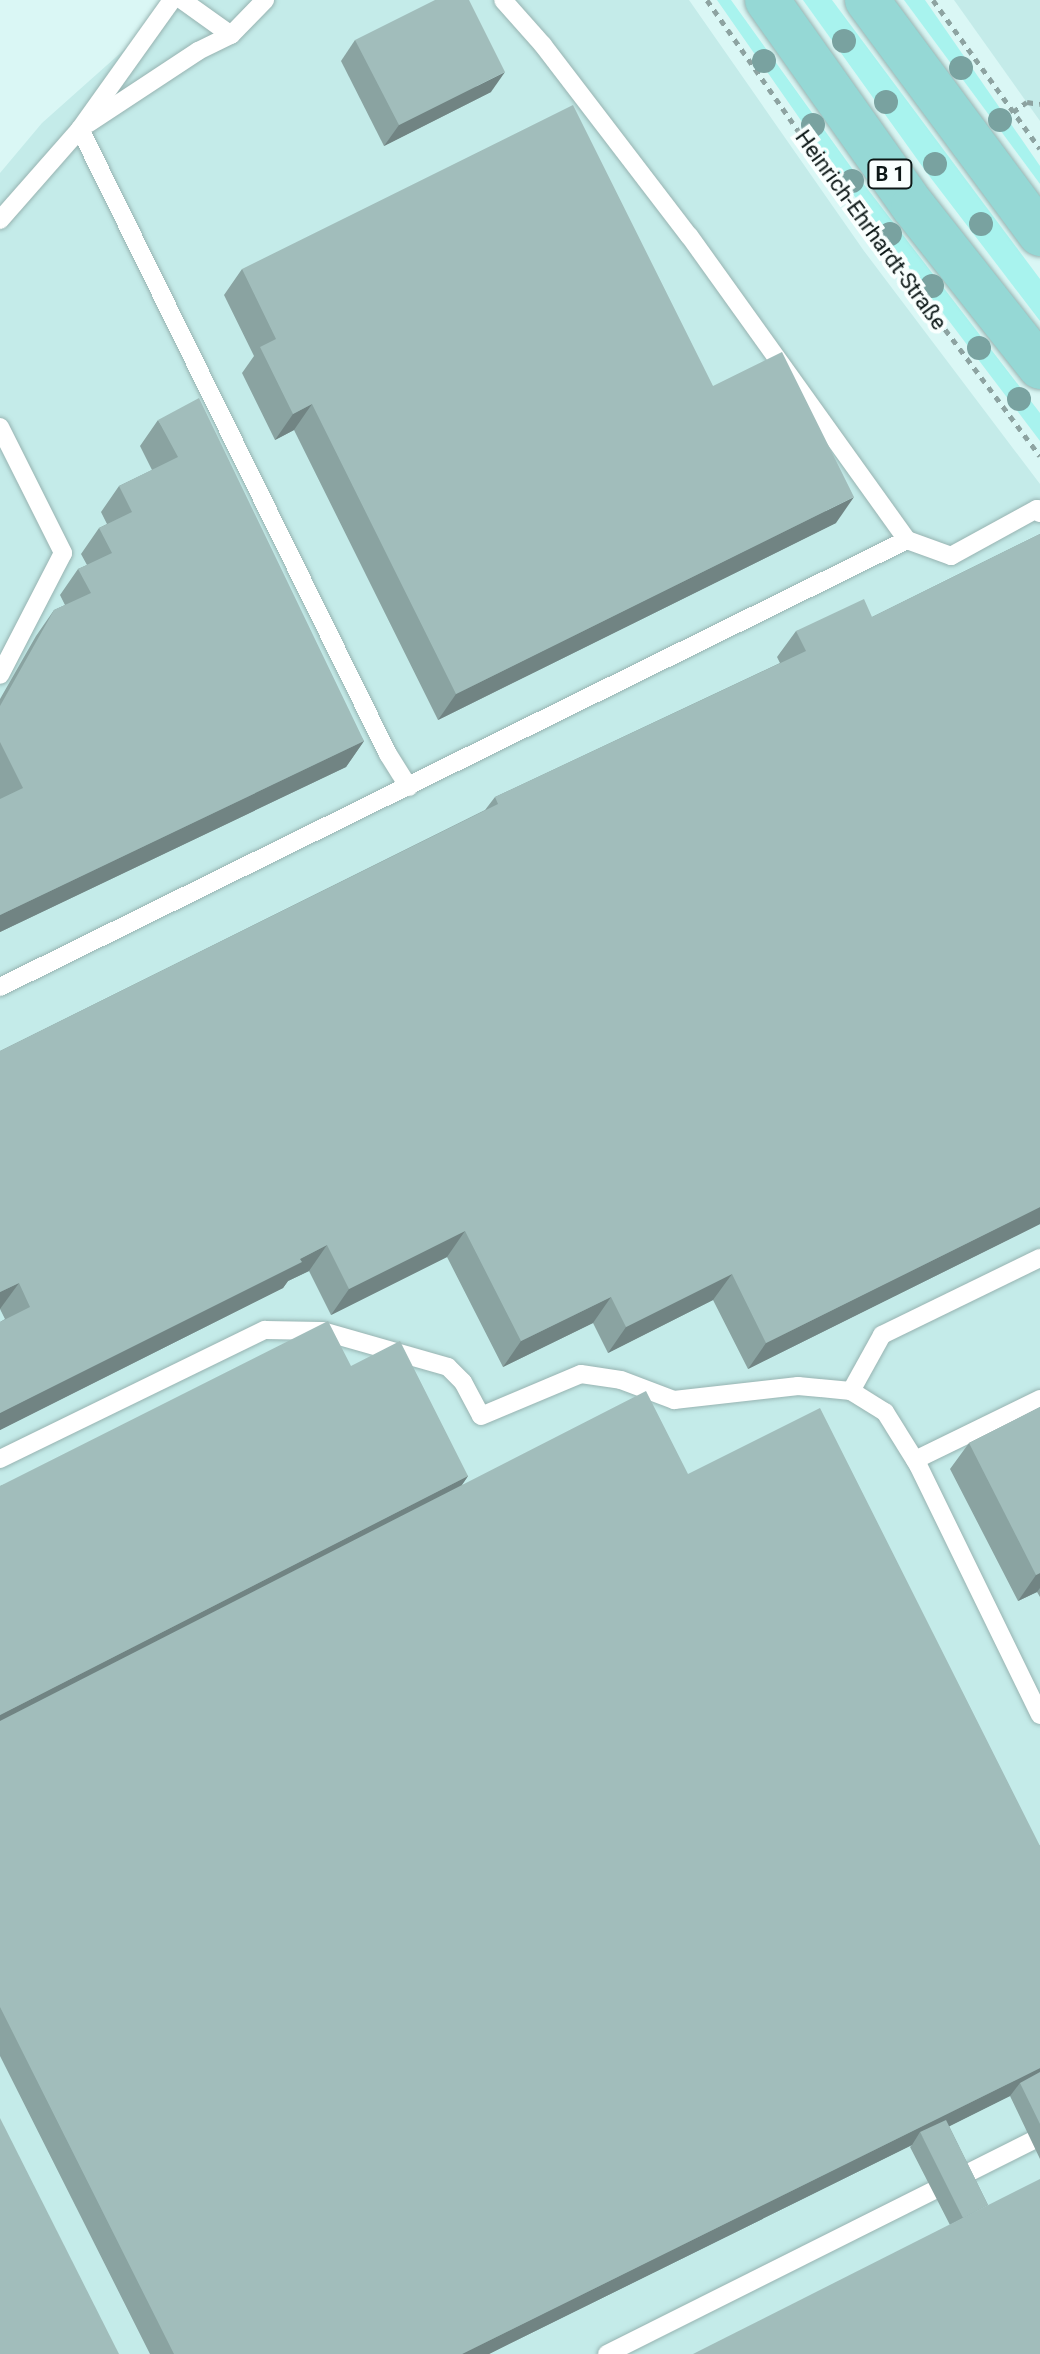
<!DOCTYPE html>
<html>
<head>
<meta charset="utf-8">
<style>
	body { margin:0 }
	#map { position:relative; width:1040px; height:2354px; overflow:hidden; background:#daf7f5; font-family:Roboto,sans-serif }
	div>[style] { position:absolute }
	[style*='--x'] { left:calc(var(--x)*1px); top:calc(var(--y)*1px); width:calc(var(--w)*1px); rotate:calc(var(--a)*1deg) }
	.built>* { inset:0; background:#c4ebe9 }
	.green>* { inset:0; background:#a8f3ee }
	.path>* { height:5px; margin-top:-2.5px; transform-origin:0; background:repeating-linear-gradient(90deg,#8da3a1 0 6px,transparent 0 12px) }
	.roads { filter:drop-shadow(0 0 2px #97b3b1) drop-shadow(0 0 2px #97b3b1) }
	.lane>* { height:18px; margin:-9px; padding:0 9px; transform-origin:9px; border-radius:9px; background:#fff }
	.primary>* { height:44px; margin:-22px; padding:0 22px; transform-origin:22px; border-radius:22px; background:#95d8d5 }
	.trees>* { width:24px; height:24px; margin:-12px; border-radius:50%; background:#79a2a0 }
	.wall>* { inset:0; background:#8aa3a1 }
	.shaded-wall>* { inset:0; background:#718483 }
	.building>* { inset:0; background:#a1bdbb }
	span { translate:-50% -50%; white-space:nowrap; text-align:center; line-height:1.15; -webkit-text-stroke:8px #f9fffe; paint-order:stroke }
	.shield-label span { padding:2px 6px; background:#f9fffe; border:2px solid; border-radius:6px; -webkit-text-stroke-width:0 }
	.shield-label { font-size:20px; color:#0c1716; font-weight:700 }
	.street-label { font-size:22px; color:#0c1716 }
</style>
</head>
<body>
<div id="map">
	<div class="built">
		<i style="clip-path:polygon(180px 0,689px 0,864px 251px,1040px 484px,1040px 2354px,0 2354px,0 173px,42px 123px)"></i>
		<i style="clip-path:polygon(954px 0,1040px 0,1040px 121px)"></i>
	</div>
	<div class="green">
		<i style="clip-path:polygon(717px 0,731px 0,856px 174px,1040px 413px,1040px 441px,846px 185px)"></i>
		<i style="clip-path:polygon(803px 0,832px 0,1040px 279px,1040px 321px,927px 173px)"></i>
		<i style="clip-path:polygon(904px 0,925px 0,1040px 166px,1040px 184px)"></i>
	</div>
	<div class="path">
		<i style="--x:707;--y:0;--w:203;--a:55.1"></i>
		<i style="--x:823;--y:166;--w:362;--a:53.2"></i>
		<i style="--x:933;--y:0;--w:183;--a:54.3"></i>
		<i style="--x:1013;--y:112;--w:17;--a:-36"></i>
		<i style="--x:1027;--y:102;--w:13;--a:9"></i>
	</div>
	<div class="roads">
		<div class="lane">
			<i style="--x:182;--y:0;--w:60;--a:35.5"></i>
			<i style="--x:89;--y:123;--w:131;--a:-33.4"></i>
			<i style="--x:198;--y:51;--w:37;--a:-26"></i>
			<i style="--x:231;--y:35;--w:49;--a:-45.8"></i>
			<i style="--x:80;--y:129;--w:697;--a:63.77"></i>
			<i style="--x:388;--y:754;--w:39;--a:58"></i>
			<i style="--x:0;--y:220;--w:121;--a:-48.7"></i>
			<i style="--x:80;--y:129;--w:158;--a:-54.5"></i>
			<i style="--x:0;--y:427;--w:141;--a:63.4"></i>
			<i style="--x:63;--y:553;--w:137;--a:117.3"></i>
			<i style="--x:907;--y:540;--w:47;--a:20"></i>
			<i style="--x:951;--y:556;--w:98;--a:-28.7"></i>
			<i style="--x:1037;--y:509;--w:5;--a:53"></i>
			<i style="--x:0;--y:987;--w:1011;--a:-26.24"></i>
			<i style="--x:907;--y:540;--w:374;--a:-125.6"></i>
			<i style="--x:689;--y:236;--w:240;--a:-127.4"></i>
			<i style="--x:543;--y:45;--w:60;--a:-131.6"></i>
			<i style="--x:851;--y:1391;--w:64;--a:-61"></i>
			<i style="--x:882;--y:1335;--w:176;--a:-26"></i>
			<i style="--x:0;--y:1459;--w:295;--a:-26"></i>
			<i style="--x:265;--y:1330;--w:57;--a:1"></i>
			<i style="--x:322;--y:1331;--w:131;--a:15.9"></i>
			<i style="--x:448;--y:1367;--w:21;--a:45"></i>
			<i style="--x:463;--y:1382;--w:38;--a:62"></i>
			<i style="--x:481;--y:1416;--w:108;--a:-22.8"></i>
			<i style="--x:581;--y:1374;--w:40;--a:8.5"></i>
			<i style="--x:621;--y:1380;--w:57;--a:20.7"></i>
			<i style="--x:674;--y:1400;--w:125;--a:-6.4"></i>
			<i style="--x:798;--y:1386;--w:53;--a:5.4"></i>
			<i style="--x:851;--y:1391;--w:40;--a:32"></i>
			<i style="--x:885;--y:1412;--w:62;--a:58.1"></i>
			<i style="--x:918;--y:1465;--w:278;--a:64"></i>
			<i style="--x:915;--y:1460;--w:139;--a:-26"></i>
			<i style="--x:958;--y:2178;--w:83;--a:-26.6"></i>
			<i style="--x:607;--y:2354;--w:364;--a:-26.6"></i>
		</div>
		<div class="primary">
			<i style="--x:767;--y:0;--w:252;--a:54.7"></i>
			<i style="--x:913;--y:206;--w:205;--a:51.7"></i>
			<i style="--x:867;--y:0;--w:291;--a:53.5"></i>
		</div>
	</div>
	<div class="trees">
		<i style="left:844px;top:41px"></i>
		<i style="left:764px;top:61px"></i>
		<i style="left:961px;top:68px"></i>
		<i style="left:886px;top:102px"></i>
		<i style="left:1000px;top:120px"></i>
		<i style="left:813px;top:125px"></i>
		<i style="left:935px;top:164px"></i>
		<i style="left:852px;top:181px"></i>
		<i style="left:981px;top:224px"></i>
		<i style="left:890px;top:234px"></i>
		<i style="left:932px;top:286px"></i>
		<i style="left:979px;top:348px"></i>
		<i style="left:1019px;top:399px"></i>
	</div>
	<div class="wall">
		<i style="clip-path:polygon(355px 40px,491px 92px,384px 146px,341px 61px)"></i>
		<i style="clip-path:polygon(242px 269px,713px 386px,836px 523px,438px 720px,294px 430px,275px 440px,242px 373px,254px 356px,224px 295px)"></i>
		<i style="clip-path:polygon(158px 420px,364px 741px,346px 767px,0 932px,0 699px,36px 636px,54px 610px,65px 605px,60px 595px,78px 569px,87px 565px,81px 554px,99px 528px,107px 524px,101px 512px,119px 486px,152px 470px,140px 446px)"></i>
		<i style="clip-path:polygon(1040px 534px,1040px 1224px,748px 1369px,713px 1300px,608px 1353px,593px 1323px,503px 1367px,447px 1257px,331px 1315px,309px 1271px,288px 1281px,283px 1288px,0 1430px,0 1322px,5px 1319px,0 1309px,0 1051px,485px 810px,495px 797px,780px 663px,777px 657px,796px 631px,872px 617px)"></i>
		<i style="clip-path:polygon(351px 1366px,468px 1476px,462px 1485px,688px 1474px,1040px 1846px,1040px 2159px,1010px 2096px,949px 2126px,988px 2205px,950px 2225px,910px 2147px,912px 2145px,489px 2354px,150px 2354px,0 2056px,0 1486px)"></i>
		<i style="clip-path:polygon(1040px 1407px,1040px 1597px,1037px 1592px,1018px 1601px,950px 1469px,969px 1443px)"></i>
	</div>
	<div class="shaded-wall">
		<i style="clip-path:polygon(505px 72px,491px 92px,384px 146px,399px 125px)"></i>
		<i style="clip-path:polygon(312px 404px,294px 430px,275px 440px,293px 414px)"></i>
		<i style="clip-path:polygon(854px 497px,836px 523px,438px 720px,456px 694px)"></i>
		<i style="clip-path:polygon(364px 741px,346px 767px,0 932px,0 915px)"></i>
		<i style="clip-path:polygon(1040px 1207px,1040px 1224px,748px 1369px,766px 1343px)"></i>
		<i style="clip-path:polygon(465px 1231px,447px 1257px,331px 1315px,349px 1289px)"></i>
		<i style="clip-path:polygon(327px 1245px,309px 1271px,288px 1281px,283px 1288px,0 1430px,0 1413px)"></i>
		<i style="clip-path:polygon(732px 1274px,713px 1300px,608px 1353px,626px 1327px)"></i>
		<i style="clip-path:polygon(19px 1283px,0 1309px,0 1292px)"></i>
		<i style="clip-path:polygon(611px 1297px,593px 1323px,503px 1367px,521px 1341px)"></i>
		<i style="clip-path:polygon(468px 1476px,450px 1502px,0 1732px,0 1715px)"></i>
		<i style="clip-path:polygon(1040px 1573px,1040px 1588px,1037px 1592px,1018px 1601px,1036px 1575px)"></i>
		<i style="clip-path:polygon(1040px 2068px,1040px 2081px,1020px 2083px,1010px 2096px,924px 2139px,920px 2132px,912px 2145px,489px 2354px,462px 2354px)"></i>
	</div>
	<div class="building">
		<i style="clip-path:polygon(435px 0,469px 0,505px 72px,399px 125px,355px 40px)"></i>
		<i style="clip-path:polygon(573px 105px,713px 386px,782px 352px,854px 497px,456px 694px,312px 404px,293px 414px,260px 347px,276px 339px,242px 269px)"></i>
		<i style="clip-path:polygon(199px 398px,364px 741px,0 915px,0 799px,23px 788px,0 742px,0 706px,54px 610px,91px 593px,78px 569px,112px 553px,99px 528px,132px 512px,119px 486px,178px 457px,158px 420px)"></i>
		<i style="clip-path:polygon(1040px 534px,1040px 1207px,766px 1343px,732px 1274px,626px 1327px,611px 1297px,521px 1341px,465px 1231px,349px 1289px,327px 1245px,300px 1259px,302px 1262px,0 1413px,0 1322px,30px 1307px,19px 1283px,0 1292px,0 1051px,498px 804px,495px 797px,806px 651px,796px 631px,864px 599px,872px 617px)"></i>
		<i style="clip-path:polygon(328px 1321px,351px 1366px,400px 1341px,468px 1476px,0 1715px,0 1486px)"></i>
		<i style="clip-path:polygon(646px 1391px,688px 1474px,820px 1408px,1040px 1846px,1040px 2068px,462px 2354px,174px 2354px,0 2007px,0 1721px)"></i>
		<i style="clip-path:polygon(1040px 1407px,1040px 1573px,1036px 1575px,969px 1443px)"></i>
		<i style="clip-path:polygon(1040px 2072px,1040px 2124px,1020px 2083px)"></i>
		<i style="clip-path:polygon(0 2118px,119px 2354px,0 2354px)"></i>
		<i style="clip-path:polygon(946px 2120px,988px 2205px,963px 2218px,920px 2132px)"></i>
		<i style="clip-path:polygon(1040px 2179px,1040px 2354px,693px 2354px)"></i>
	</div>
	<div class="shield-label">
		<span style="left:890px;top:174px">B 1</span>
	</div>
	<div class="street-label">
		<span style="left:871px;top:230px;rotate:54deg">Heinrich-Ehrhardt-Straße</span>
	</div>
</div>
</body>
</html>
